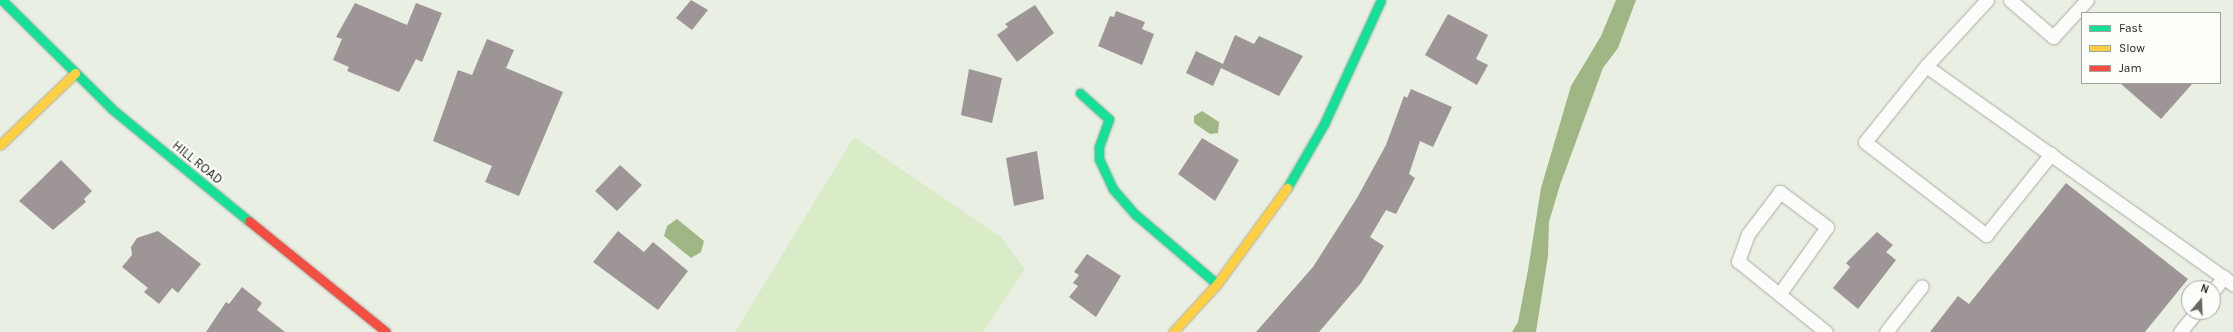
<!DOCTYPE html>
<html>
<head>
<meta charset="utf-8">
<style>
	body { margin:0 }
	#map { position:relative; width:2233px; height:332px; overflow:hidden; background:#e9efe3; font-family:Karla,sans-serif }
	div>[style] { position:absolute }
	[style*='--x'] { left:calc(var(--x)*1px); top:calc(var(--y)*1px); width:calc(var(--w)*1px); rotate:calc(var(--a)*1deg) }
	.green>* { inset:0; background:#daebc8 }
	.water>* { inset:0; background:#a0b785 }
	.building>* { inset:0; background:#9e9597 }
	.roads { filter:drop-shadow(0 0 1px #a8ada3) drop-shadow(0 0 1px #a8ada3) }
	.lane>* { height:13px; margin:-6.5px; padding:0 6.5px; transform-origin:6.5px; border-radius:6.5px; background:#fcfdfb }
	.fast>* { height:9px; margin:-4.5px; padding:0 4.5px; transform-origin:4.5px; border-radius:4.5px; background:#16e098 }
	.slow>* { height:9px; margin:-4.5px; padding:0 4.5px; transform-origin:4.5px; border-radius:4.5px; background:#ffcf43 }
	.jam>* { height:9px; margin:-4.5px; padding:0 4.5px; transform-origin:4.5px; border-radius:4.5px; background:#f24e42 }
	span { translate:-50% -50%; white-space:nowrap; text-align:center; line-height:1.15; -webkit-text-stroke:4px #fcfef9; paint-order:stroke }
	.street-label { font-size:13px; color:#1d2118 }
	.legend { position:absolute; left:2081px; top:12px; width:140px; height:72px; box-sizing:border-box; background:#fcfef9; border:1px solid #a3a69f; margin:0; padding:5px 7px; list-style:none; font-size:12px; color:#1d2118 }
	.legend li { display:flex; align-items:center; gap:8px; height:20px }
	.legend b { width:20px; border:1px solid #a3a69f }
	.north { position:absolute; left:2181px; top:280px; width:40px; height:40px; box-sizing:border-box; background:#fcfef9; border:1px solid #a3a69f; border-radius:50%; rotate:19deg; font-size:11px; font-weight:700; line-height:16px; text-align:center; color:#1d2118 }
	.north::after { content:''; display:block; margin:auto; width:14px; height:18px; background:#64695f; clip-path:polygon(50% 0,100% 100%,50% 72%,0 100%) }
</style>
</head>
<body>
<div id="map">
	<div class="green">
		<i style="clip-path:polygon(854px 137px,1001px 237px,1025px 269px,983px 332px,735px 332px)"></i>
	</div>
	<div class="water">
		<i style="clip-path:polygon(1616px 0,1636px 0,1618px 48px,1603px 68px,1560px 185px,1549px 222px,1548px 256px,1536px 332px,1512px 332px,1518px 322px,1528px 270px,1541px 188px,1571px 86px,1601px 36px)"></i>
		<i style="clip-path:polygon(1202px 111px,1219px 122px,1218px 133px,1210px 134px,1194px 123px,1194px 116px)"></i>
		<i style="clip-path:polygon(677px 219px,704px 241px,701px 252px,691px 258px,664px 236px,667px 226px)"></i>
	</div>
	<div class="building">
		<i style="clip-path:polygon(691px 0,708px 10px,692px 30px,676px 18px)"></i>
		<i style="clip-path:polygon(355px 3px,407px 25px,416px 3px,442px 13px,422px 62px,416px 59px,399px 92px,347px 71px,349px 67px,333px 60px,342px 39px,336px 37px)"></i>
		<i style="clip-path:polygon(1035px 5px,1054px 33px,1017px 62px,997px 35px,1008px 27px,1005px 24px)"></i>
		<i style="clip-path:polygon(1116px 11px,1145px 22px,1142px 29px,1154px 34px,1142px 65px,1098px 46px,1110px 16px,1114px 17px)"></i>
		<i style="clip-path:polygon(1448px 14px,1488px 35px,1476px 59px,1488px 65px,1477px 85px,1425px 55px)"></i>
		<i style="clip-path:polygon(1235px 35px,1254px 44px,1259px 36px,1303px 56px,1279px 96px,1221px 68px,1213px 86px,1186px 73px,1196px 51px,1223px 64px)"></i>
		<i style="clip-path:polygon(487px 39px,514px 50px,506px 68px,563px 92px,519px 196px,485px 182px,492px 166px,433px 141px,458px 70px,472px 75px)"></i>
		<i style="clip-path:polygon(969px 69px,1002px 78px,992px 123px,961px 115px)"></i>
		<i style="clip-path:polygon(2120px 83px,2193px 83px,2161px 119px)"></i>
		<i style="clip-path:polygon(1411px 89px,1452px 107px,1433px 147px,1420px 141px,1409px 174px,1415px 178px,1396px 214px,1386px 210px,1370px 237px,1384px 246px,1361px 283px,1319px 332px,1256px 332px,1313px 267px,1357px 198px,1386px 145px,1404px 96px,1407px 98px)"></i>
		<i style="clip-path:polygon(1202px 138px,1239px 160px,1215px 201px,1178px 174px)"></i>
		<i style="clip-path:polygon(1037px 151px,1044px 199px,1014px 206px,1006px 158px)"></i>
		<i style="clip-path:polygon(61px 160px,92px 191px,84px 199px,86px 202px,53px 230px,19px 201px)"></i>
		<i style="clip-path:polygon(620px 165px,642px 185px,617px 211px,595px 191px)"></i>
		<i style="clip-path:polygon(2066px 183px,2188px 279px,2145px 332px,1930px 332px,1958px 296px,1969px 304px)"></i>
		<i style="clip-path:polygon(158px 231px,201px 264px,178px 293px,172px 288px,159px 304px,144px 292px,148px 288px,122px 267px,132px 255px,131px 247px,137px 238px)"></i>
		<i style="clip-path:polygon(618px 231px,644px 252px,653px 242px,688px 271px,658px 310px,593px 262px)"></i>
		<i style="clip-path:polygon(1877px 232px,1893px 245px,1886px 252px,1896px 260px,1858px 309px,1833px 288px,1850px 267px,1846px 263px)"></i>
		<i style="clip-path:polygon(1087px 254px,1121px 276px,1096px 317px,1069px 297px,1078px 286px,1073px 283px,1079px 275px,1074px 272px)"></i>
		<i style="clip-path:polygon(242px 287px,262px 303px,257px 310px,285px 332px,206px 332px,226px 302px,229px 304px)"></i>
	</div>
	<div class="roads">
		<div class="lane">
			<i style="--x:1987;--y:0;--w:90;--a:132.7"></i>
			<i style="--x:1926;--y:66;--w:377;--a:35.4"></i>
			<i style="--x:2010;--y:0;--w:57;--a:40.7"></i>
			<i style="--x:2053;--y:37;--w:50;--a:-47.4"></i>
			<i style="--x:1926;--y:66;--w:97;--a:128.8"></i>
			<i style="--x:1865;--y:142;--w:153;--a:37.5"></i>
			<i style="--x:1986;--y:235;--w:104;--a:-51.3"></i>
			<i style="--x:2213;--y:291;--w:18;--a:-52"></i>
			<i style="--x:1780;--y:293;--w:81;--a:-54.5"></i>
			<i style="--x:1827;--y:227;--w:59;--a:-143.3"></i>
			<i style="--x:1780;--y:192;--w:53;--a:127.3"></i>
			<i style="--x:1748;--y:234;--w:29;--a:110"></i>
			<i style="--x:1738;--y:261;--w:113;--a:38.9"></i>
			<i style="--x:1886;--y:332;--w:58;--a:-52"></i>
			<i style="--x:2180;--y:332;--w:26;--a:-51"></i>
		</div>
		<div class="fast">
			<i style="--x:2;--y:0;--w:155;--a:44.7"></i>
			<i style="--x:112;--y:109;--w:177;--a:39.3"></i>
			<i style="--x:1080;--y:93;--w:39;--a:42"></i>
			<i style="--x:1109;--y:119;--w:30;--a:110"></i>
			<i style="--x:1099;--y:147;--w:12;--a:90"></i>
			<i style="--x:1099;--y:159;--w:33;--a:65"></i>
			<i style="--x:1113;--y:189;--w:35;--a:49"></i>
			<i style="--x:1136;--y:215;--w:106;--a:40.4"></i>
			<i style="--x:1287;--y:188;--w:74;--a:-60"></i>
			<i style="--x:1324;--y:124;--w:136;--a:-65.3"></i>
		</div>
		<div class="slow">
			<i style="--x:0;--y:145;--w:104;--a:-43.8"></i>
			<i style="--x:1173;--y:332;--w:65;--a:-47.5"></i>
			<i style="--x:1217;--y:284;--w:119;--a:-53.9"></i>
		</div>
		<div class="jam">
			<i style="--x:249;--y:221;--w:176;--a:39"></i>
		</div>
	</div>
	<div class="street-label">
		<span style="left:197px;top:163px;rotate:39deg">HILL ROAD</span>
	</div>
	<ul class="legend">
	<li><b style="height:5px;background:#16e098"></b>Fast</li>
	<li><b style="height:5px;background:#ffcf43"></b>Slow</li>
	<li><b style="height:5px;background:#f24e42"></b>Jam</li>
	</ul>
	<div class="north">N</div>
</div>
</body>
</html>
